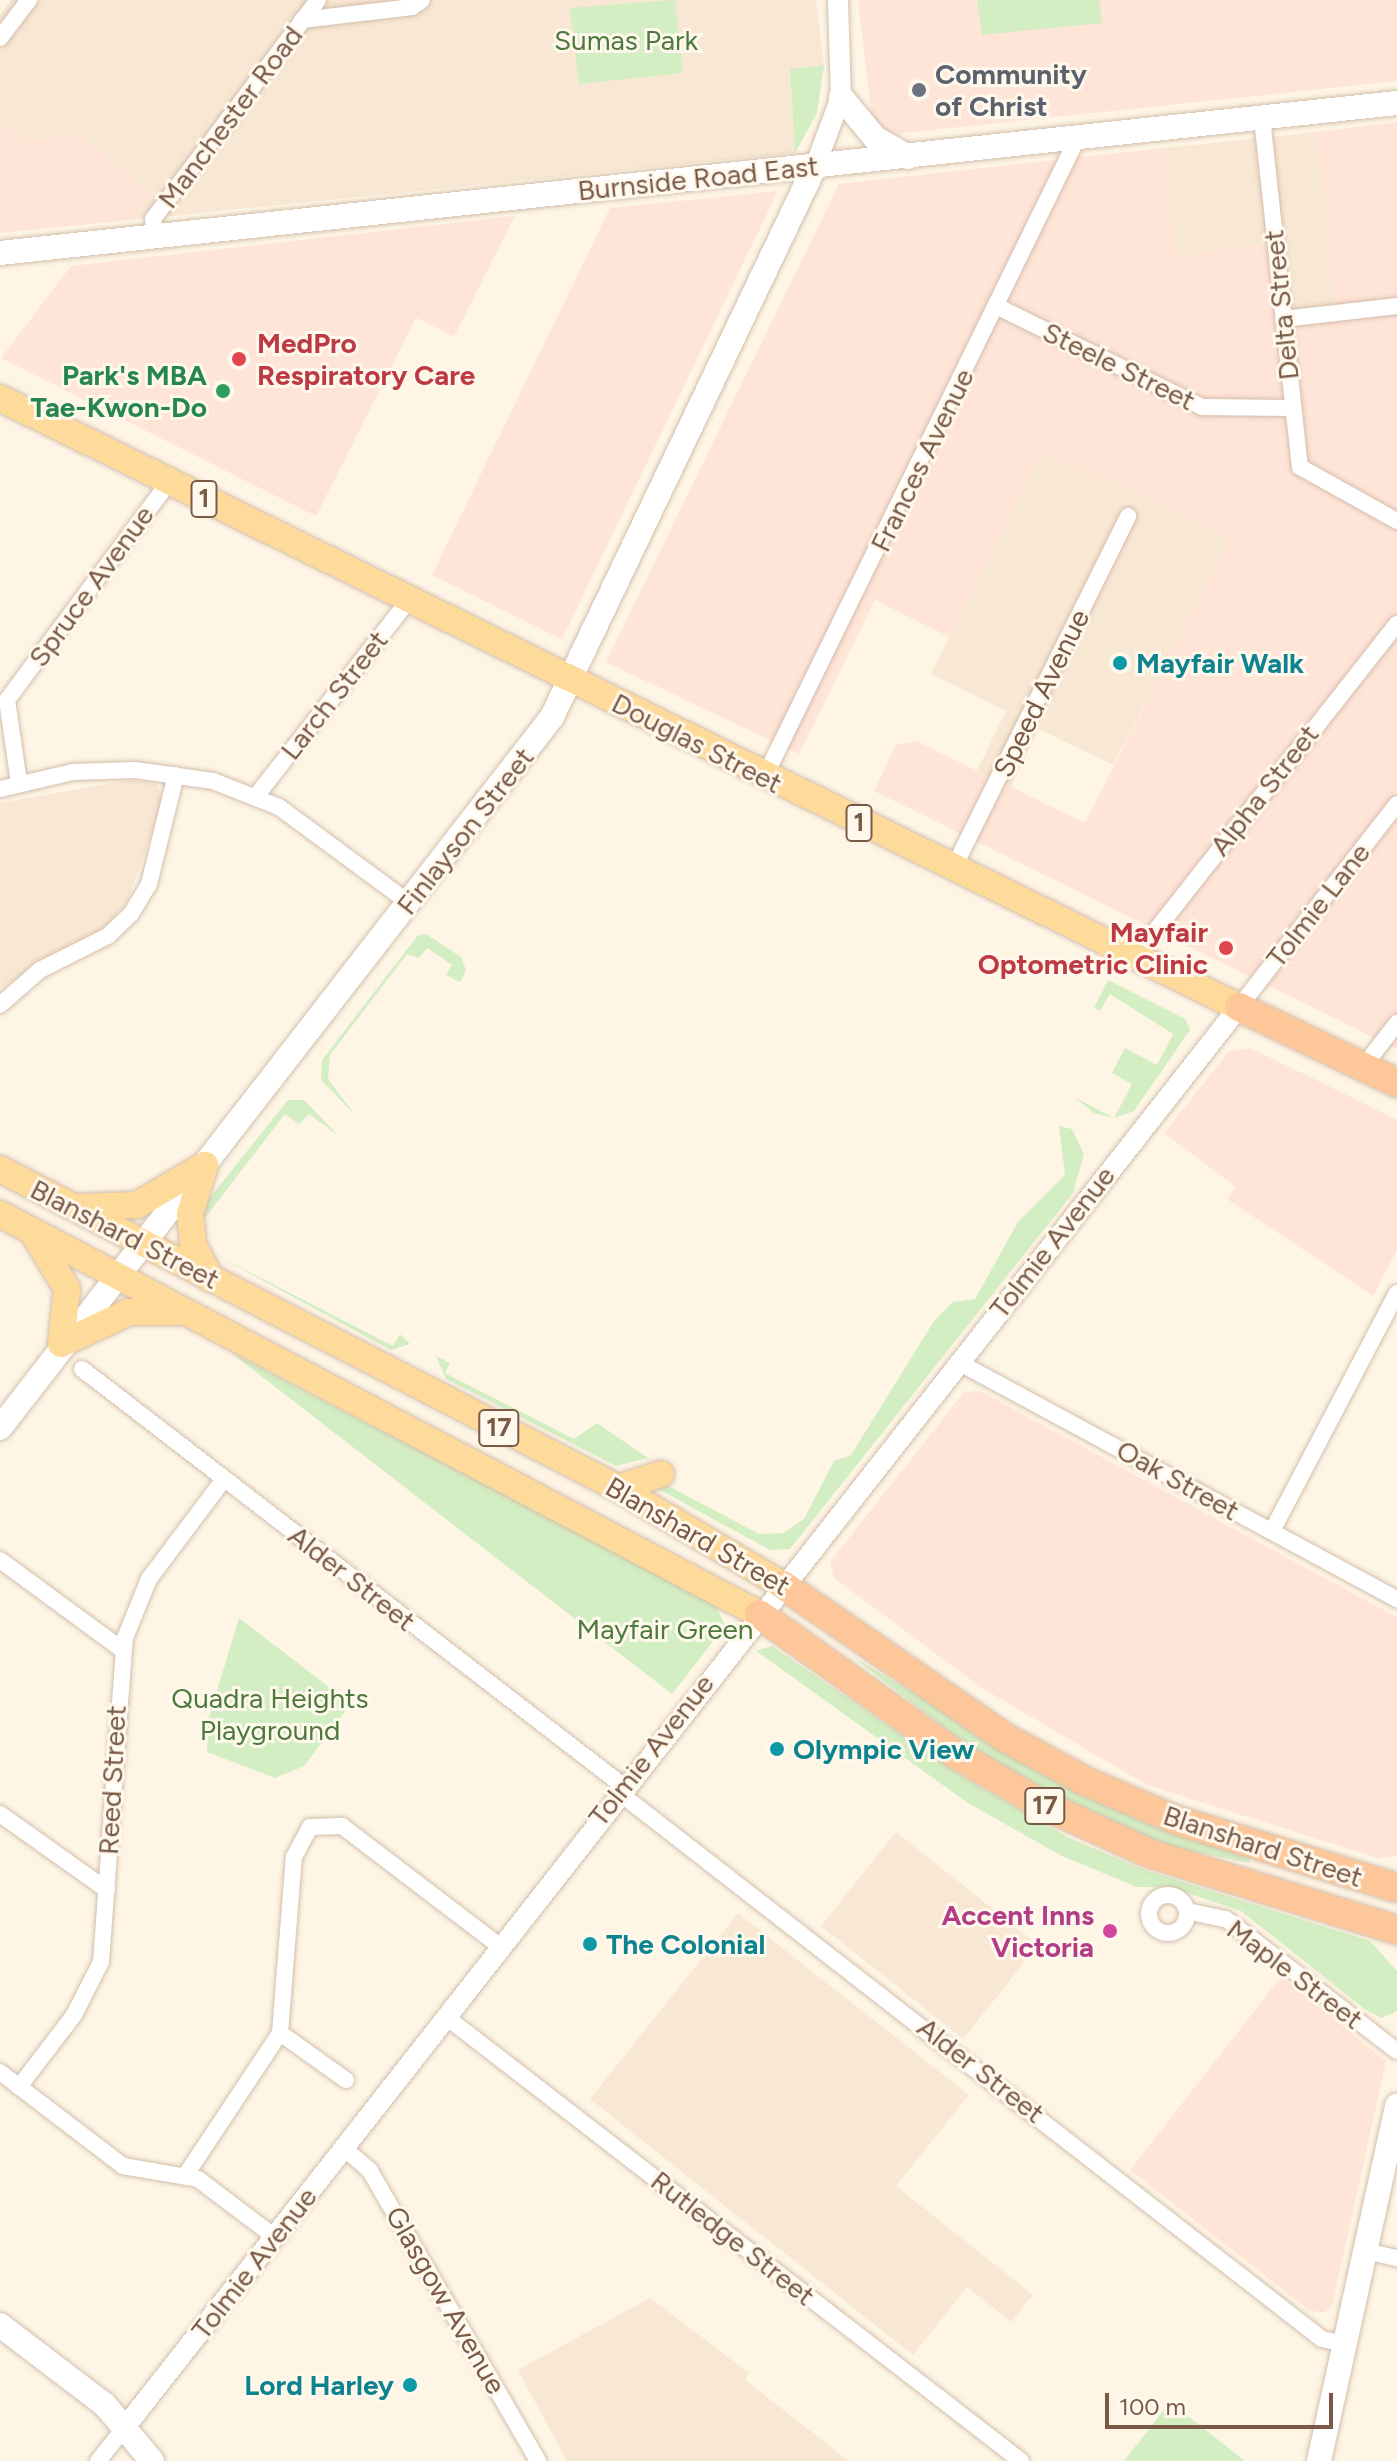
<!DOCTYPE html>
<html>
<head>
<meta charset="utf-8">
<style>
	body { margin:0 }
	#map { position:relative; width:1397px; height:2461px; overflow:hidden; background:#fef5e5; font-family:Figtree,sans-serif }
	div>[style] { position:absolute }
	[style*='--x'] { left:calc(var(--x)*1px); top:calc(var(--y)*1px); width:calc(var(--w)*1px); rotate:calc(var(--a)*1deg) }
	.residential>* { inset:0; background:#f7e7d3 }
	.commercial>* { inset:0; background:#ffe4d8 }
	.green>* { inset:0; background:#d3eec2 }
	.roads { filter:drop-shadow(0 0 2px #d4beac) drop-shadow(0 0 2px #d4beac) }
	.minor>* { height:16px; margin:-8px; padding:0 8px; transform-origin:8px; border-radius:8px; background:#fff }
	.minor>.ring { margin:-8px; padding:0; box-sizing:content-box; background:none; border:16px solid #fff; border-radius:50% }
	.tertiary>* { height:20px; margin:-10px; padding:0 10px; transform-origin:10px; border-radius:10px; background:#fff }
	.secondary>* { height:24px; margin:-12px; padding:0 12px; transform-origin:12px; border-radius:12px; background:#fff }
	.primary>* { height:26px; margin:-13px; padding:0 13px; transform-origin:13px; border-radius:13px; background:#ffdb9b }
	.trunk>* { height:28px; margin:-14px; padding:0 14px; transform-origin:14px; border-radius:14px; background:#fec799 }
	.dots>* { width:22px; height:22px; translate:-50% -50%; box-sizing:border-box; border:4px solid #fff8ed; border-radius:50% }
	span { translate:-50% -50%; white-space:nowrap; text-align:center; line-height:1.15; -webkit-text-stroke:6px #fff8ed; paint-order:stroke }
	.shield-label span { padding:2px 6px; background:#fff8ed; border:2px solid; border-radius:6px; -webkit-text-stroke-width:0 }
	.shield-label { font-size:26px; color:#7a5a47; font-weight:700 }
	.park-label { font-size:28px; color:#4d7a3c }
	.worship-label { font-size:28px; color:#5b616d; font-weight:700 }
	.left { translate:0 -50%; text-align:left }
	.street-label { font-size:28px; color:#7a5a47 }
	.health-label { font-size:28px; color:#be3a42; font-weight:700 }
	.right { translate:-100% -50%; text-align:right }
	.leisure-label { font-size:28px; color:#27864d; font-weight:700 }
	.culture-label { font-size:28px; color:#0d838f; font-weight:700 }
	.hotel-label { font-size:28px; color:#b23c85; font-weight:700 }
	.scale { position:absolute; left:1105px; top:2393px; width:228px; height:36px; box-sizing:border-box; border:4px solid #7a5a47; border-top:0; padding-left:10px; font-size:24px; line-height:28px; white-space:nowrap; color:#7a5a47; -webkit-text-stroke:6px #fff8ed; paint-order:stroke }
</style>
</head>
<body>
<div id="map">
	<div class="residential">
		<i style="clip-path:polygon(11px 0,816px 0,824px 66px,790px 70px,795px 153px,130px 220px,150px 192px,80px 135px,25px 142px,0 123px,0 15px)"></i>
		<i style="clip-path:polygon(1317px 132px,1336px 316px,1295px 320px,1285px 242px,1176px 256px,1164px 148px)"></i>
		<i style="clip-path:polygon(1042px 450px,1230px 541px,1113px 765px,1039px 729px,1010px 788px,976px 773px,1006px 711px,931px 674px)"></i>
		<i style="clip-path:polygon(129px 780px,156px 784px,164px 799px,127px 902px,106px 926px,0 988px,0 803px)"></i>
		<i style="clip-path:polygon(896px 1832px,1038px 1945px,963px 2039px,821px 1926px)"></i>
		<i style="clip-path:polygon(738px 1913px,969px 2095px,896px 2186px,1033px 2295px,1011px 2322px,967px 2287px,913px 2355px,590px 2099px)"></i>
		<i style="clip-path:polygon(650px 2298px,749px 2373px,745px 2380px,849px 2461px,567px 2461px,518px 2370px)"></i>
	</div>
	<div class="commercial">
		<i style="clip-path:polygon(858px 0,1397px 0,1397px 81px,884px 135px,872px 118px)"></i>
		<i style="clip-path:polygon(1397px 122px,1397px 1049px,874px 791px,896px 745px,916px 741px,1085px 823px,1229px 540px,1042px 450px,950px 637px,875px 600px,799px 754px,606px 662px,839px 184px,1164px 148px,1176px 256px,1285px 241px,1295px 320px,1336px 316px,1317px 132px)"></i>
		<i style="clip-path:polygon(0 123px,25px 142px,80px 135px,151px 193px,130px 220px,0 233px)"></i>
		<i style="clip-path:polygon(778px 191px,562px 639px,432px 575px,610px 208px)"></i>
		<i style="clip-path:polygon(515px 216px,454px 336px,416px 318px,316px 516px,1px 358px,71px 266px)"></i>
		<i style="clip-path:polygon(1251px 1048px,1397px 1120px,1397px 1250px,1373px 1296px,1227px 1199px,1236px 1187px,1164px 1133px,1229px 1051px)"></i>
		<i style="clip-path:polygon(980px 1391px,1397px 1617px,1397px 1856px,1378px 1858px,1147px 1785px,982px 1688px,834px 1578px,830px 1562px,964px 1392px)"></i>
		<i style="clip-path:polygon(1281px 1977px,1386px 2061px,1332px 2307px,1323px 2313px,1309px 2310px,1130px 2170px)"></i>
	</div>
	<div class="green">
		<i style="clip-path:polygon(675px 0,683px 73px,579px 84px,570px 8px)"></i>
		<i style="clip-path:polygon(977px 0,1099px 0,1102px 23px,982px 35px)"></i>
		<i style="clip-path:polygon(824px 66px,817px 113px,795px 153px,790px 69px)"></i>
		<i style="clip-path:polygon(426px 934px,461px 957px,466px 970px,460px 982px,446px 975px,452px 965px,427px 948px,419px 958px,407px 954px,330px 1055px,328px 1079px,356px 1116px,321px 1080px,322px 1060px,418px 935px)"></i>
		<i style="clip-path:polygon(1108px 980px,1185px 1019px,1190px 1030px,1134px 1111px,1114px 1118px,1094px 1113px,1074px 1097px,1114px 1118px,1132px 1084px,1112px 1073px,1125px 1048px,1157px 1065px,1173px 1034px,1110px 994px,1100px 1011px,1094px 1008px)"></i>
		<i style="clip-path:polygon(288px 1100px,304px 1100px,339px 1136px,309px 1114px,299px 1124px,285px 1114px,201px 1223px,203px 1206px)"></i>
		<i style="clip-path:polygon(1059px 1126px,1072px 1129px,1084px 1154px,1073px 1193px,790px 1549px,770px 1550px,651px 1485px,661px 1482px,759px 1534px,783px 1533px,804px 1519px,834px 1461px,851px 1455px,934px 1321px,953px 1302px,975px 1299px,1018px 1222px,1065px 1175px)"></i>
		<i style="clip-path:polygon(212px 1253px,393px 1346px,400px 1334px,410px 1344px,391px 1350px)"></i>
		<i style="clip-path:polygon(230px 1352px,669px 1580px,717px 1607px,725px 1626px,672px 1694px)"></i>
		<i style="clip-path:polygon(436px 1356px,450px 1363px,445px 1373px,574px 1439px,597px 1423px,648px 1458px,616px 1466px,446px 1379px)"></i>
		<i style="clip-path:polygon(239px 1618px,351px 1704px,304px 1766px,275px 1778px,207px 1752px,208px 1721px)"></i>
		<i style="clip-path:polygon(772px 1646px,962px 1776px,1069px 1838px,1145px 1870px,1370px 1941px,1397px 1971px,1397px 2011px,1382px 2018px,1366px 2010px,1241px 1911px,1170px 1887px,1137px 1887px,1062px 1856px,968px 1803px,756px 1651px)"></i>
		<i style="clip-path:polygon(853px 1657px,927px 1701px,1251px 1856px,1249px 1863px,1170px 1847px,1080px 1809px,969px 1747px)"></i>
		<i style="clip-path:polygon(1170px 2402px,1245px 2461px,1124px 2461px)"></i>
	</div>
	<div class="roads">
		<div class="minor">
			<i style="--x:302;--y:20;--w:111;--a:-6.7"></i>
			<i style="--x:412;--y:7;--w:12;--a:-35"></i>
			<i style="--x:0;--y:38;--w:48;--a:-52.7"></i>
			<i style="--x:1262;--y:118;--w:351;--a:83.8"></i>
			<i style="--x:1300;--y:467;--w:111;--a:29.1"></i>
			<i style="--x:155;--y:237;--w:18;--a:-96"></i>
			<i style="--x:153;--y:219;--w:274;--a:-53"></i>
			<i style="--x:998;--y:307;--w:227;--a:26.1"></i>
			<i style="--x:1202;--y:407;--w:89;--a:0.6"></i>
			<i style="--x:1283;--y:319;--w:115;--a:-6.5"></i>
			<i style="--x:764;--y:778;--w:712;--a:-63.9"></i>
			<i style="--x:19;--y:783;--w:84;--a:-98.2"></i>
			<i style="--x:7;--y:700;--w:272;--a:-53.4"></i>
			<i style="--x:0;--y:789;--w:75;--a:-13.1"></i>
			<i style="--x:73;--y:772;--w:62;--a:-1.8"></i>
			<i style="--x:135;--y:770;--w:79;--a:8"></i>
			<i style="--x:213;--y:781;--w:71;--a:21.5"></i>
			<i style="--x:279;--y:807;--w:162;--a:36.4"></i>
			<i style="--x:257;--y:795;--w:251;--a:-52.1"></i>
			<i style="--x:953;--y:869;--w:394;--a:-63.6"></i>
			<i style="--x:1134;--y:958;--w:425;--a:-51.8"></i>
			<i style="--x:0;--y:1005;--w:53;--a:-41.2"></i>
			<i style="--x:40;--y:970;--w:76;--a:-26.6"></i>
			<i style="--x:108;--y:936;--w:32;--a:-44"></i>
			<i style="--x:131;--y:914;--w:35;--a:-59"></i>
			<i style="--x:149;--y:884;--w:112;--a:-76.1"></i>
			<i style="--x:1239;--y:1007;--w:257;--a:-52.1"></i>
			<i style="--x:1363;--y:1067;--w:56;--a:-52.3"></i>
			<i style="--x:958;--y:1362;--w:499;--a:28.4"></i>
			<i style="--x:82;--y:1369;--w:682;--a:37.61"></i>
			<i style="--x:1272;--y:1531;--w:269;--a:-62.3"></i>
			<i style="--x:0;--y:1560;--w:150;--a:36.3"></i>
			<i style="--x:617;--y:1791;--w:893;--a:37.86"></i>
			<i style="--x:1322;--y:2339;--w:24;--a:12"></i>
			<i style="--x:0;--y:1814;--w:131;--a:35.4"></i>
			<i class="ring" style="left:1149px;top:1895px;width:22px;height:22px"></i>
			<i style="--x:1187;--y:1911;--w:40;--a:12"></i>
			<i style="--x:1226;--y:1919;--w:216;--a:37.7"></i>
			<i style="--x:445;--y:2016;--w:728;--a:37.69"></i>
			<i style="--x:280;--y:2033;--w:81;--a:35.5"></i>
			<i style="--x:0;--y:2072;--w:155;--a:37.4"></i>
			<i style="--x:123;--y:2166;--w:76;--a:9.8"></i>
			<i style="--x:198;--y:2179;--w:96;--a:37"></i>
			<i style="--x:19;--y:2087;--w:91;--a:-52.6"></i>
			<i style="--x:74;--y:2015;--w:59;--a:-63"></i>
			<i style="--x:101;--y:1962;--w:325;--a:-85.8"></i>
			<i style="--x:125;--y:1638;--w:64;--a:-67.9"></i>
			<i style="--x:149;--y:1579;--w:125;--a:-53.1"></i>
			<i style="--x:344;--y:2148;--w:35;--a:41"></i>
			<i style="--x:370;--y:2171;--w:335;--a:59.9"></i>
			<i style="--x:187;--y:2173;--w:168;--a:-56.4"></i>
			<i style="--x:280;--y:2033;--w:177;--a:-85.5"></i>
			<i style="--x:294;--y:1857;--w:34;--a:-62"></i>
			<i style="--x:310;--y:1827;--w:32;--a:-2"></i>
			<i style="--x:342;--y:1826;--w:196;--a:37.3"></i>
			<i style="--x:1366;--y:2251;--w:32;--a:13"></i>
			<i style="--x:98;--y:2461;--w:45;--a:-51.3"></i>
		</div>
		<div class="tertiary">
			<i style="--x:816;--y:164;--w:72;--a:-69.5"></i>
			<i style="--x:841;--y:97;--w:97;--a:-91.8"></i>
			<i style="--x:126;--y:2426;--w:1803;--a:-51.89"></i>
		</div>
		<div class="secondary">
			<i style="--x:841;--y:97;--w:53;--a:50.3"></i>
			<i style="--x:875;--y:138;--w:38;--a:30"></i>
			<i style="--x:0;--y:253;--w:1405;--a:-6.13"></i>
			<i style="--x:0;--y:1428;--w:900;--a:-52.18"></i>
			<i style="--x:552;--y:717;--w:613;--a:-64.48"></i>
			<i style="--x:0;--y:2325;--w:132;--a:37.3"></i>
			<i style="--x:105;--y:2405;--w:73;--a:50"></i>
			<i style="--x:1319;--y:2461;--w:364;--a:-77.6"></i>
		</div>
		<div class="primary">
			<i style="--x:0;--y:398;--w:1381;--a:26.18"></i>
			<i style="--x:205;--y:1165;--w:51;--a:107"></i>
			<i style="--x:190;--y:1214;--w:30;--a:84"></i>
			<i style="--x:193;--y:1244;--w:39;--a:63"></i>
			<i style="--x:0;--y:1169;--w:695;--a:27.3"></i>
			<i style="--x:618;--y:1488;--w:191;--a:30.5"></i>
			<i style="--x:81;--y:1207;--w:56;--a:-2"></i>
			<i style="--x:137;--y:1205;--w:79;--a:-30.5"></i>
			<i style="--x:0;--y:1214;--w:858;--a:27.79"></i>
			<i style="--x:36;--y:1237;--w:61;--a:59.2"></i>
			<i style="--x:67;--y:1289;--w:55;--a:96.2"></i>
			<i style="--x:61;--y:1344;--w:75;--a:-25.2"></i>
			<i style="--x:129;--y:1312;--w:49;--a:0"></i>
			<i style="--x:618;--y:1488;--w:45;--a:-18"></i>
		</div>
		<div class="trunk">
			<i style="--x:1239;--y:1007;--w:175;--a:25.7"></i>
			<i style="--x:783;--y:1585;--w:268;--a:34.5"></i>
			<i style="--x:1004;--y:1737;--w:92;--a:28.5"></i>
			<i style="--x:1085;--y:1781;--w:99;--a:23.2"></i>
			<i style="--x:1176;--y:1820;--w:231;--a:17.1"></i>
			<i style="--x:759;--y:1614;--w:243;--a:35.5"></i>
			<i style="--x:957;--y:1755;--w:95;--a:30.3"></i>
			<i style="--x:1039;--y:1803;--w:123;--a:24.5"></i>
			<i style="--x:1151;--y:1854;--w:257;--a:17.2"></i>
		</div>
	</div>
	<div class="dots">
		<i style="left:919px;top:90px;background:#6b7280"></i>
		<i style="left:239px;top:359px;background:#e0444e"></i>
		<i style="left:223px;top:391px;background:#2e9e5b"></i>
		<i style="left:1120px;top:663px;background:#0f9aa8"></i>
		<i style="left:1226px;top:948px;background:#e0444e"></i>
		<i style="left:777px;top:1749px;background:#0f9aa8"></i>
		<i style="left:1110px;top:1931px;background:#d1479c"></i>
		<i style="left:590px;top:1944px;background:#0f9aa8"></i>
		<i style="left:410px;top:2385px;background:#0f9aa8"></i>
	</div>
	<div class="shield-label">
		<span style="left:204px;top:499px">1</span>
		<span style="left:859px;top:823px">1</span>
		<span style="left:499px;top:1428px">17</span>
		<span style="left:1045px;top:1806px">17</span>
	</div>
	<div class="park-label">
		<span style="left:626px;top:40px">Sumas Park</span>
		<span style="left:665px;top:1629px">Mayfair Green</span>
		<span style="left:270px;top:1714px">Quadra Heights<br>Playground</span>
	</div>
	<div class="worship-label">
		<span class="left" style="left:935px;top:90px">Community<br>of Christ</span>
	</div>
	<div class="street-label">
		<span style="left:230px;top:117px;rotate:-53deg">Manchester Road</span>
		<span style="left:698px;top:178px;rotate:-6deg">Burnside Road East</span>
		<span style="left:1281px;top:305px;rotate:-96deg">Delta Street</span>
		<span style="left:1119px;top:366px;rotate:26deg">Steele Street</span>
		<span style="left:922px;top:460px;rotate:-64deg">Frances Avenue</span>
		<span style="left:91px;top:586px;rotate:-54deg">Spruce Avenue</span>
		<span style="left:1041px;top:693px;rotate:-64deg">Speed Avenue</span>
		<span style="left:334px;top:695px;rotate:-52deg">Larch Street</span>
		<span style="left:697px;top:743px;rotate:27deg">Douglas Street</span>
		<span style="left:1264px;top:790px;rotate:-52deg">Alpha Street</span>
		<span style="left:465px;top:831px;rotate:-52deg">Finlayson Street</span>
		<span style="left:1318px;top:905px;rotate:-52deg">Tolmie Lane</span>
		<span style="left:125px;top:1234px;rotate:27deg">Blanshard Street</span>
		<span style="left:1052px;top:1242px;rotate:-52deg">Tolmie Avenue</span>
		<span style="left:1178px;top:1480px;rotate:29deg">Oak Street</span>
		<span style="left:698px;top:1536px;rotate:30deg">Blanshard Street</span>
		<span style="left:352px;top:1578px;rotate:38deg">Alder Street</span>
		<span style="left:651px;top:1750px;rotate:-52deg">Tolmie Avenue</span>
		<span style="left:112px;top:1780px;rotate:-87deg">Reed Street</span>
		<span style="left:1263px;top:1846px;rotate:18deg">Blanshard Street</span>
		<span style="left:1295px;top:1974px;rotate:37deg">Maple Street</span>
		<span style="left:981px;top:2070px;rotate:38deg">Alder Street</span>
		<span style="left:733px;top:2238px;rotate:38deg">Rutledge Street</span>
		<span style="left:254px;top:2263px;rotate:-52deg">Tolmie Avenue</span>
		<span style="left:446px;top:2300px;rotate:60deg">Glasgow Avenue</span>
	</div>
	<div class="health-label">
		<span class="left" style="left:257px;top:359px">MedPro<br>Respiratory Care</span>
		<span class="right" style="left:1208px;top:948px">Mayfair<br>Optometric Clinic</span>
	</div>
	<div class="leisure-label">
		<span class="right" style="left:207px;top:391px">Park's MBA<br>Tae-Kwon-Do</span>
	</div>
	<div class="culture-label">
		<span class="left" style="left:1136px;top:663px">Mayfair Walk</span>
		<span class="left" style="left:793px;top:1749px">Olympic View</span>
		<span class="left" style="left:606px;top:1944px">The Colonial</span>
		<span class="right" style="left:394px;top:2385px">Lord Harley</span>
	</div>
	<div class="hotel-label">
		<span class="right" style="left:1094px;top:1931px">Accent Inns<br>Victoria</span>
	</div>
	<div class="scale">100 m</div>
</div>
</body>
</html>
